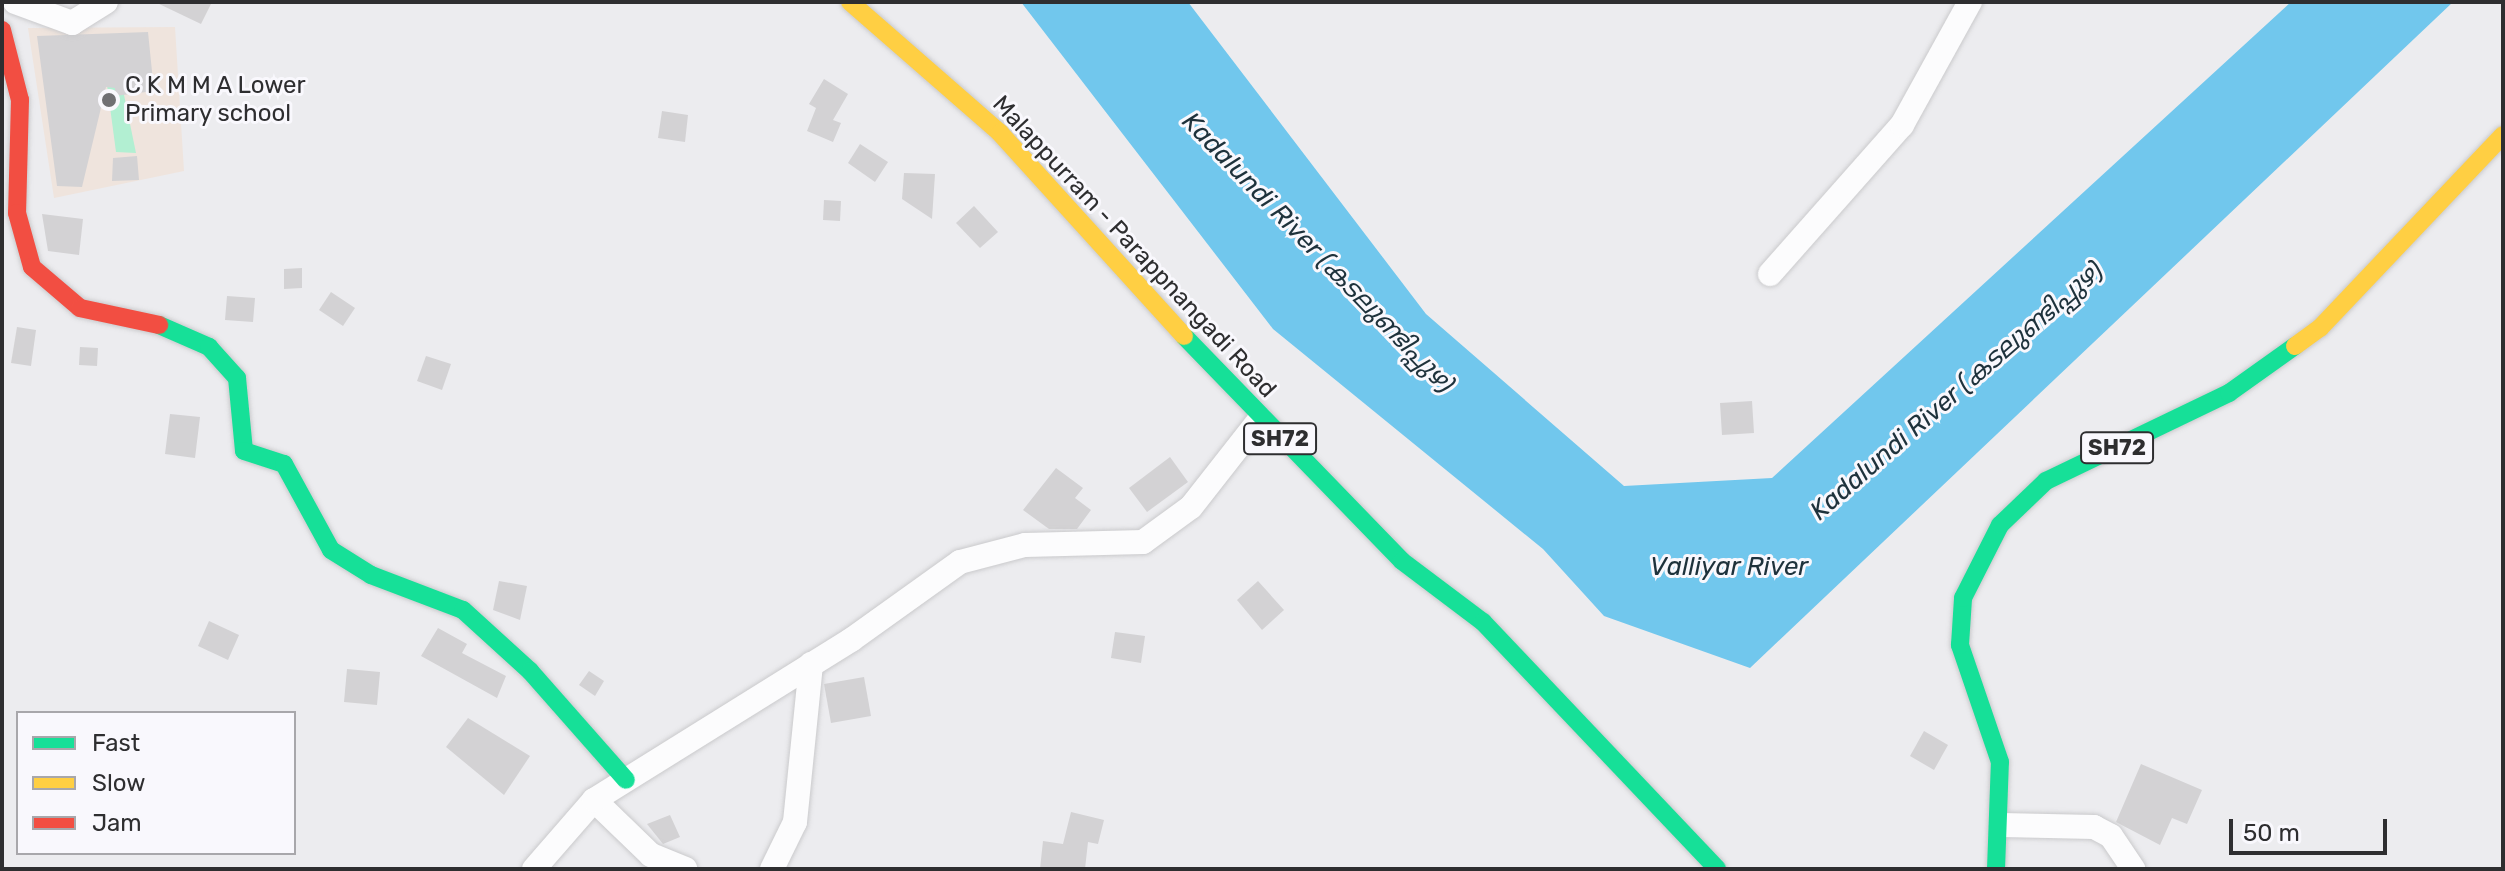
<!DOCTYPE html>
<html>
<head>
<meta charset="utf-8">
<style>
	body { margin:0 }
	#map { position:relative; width:2505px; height:871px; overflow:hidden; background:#ececef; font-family:Rubik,"Noto Sans Malayalam",sans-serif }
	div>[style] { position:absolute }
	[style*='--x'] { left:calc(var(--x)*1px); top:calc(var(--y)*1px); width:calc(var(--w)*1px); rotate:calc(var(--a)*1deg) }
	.education>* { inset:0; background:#efe4dd }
	.green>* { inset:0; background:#b2efd2 }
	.water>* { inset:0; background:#71c7ed }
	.building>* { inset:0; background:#d3d2d4 }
	.roads { filter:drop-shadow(0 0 2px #cacacc) drop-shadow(0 0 2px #cacacc) }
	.street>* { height:24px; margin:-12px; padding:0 12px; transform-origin:12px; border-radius:12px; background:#fcfcfd }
	.fast>* { height:18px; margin:-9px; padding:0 9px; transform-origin:9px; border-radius:9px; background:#16e098 }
	.slow>* { height:18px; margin:-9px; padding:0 9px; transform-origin:9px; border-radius:9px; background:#ffcf43 }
	.jam>* { height:18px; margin:-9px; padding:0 9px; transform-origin:9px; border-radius:9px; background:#f24e42 }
	.dots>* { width:22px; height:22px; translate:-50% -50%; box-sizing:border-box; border:4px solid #f9f8fd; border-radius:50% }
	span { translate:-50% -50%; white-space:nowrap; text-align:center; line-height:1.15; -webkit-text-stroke:6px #f9f8fd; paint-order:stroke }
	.shield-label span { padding:2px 6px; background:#f9f8fd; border:2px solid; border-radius:6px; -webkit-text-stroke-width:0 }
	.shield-label { font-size:22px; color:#2e2e30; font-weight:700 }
	.poi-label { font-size:24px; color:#2e2e30 }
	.left { translate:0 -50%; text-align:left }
	.street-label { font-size:24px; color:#2e2e30 }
	.water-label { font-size:26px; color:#1e323c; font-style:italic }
	.frame { position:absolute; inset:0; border:4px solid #2e2e30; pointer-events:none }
	.legend { position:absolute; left:16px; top:711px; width:280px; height:144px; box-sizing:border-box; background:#f9f8fd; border:2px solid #a8a7ab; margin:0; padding:10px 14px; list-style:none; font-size:24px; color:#2e2e30 }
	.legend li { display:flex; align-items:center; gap:16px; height:40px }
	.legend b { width:40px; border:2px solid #a8a7ab }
	.scale { position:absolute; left:2229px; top:819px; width:158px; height:36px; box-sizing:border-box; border:4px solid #2e2e30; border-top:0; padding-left:10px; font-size:24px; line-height:28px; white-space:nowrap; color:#2e2e30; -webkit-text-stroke:6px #f9f8fd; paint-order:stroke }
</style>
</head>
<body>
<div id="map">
	<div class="education">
		<i style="clip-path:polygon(175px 27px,184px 171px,54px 198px,28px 28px)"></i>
	</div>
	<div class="green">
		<i style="clip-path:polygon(117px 61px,136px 153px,116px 152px,104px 62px)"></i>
	</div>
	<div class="water">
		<i style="clip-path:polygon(1021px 2px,1188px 2px,1426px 314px,1624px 486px,1772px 478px,2291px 2px,2453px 2px,1750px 668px,1604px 616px,1543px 549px,1273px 329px)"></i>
	</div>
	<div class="building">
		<i style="clip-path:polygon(155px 2px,212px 2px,201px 24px)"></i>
		<i style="clip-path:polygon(148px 32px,154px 91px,115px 96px,115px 88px,106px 87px,82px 187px,57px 186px,37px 36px)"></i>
		<i style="clip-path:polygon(824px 79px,848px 94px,833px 120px,841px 123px,833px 142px,807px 131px,816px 108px,809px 104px)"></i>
		<i style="clip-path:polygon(662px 111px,688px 115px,685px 142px,658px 138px)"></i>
		<i style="clip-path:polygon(860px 144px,888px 162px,875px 182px,848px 163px)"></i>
		<i style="clip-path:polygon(137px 156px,139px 180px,112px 181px,113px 158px)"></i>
		<i style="clip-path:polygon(904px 173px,935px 174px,932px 219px,902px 199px)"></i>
		<i style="clip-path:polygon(824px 200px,841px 201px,840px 221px,823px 220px)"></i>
		<i style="clip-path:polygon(974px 206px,998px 232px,980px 248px,956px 223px)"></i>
		<i style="clip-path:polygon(42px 214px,83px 219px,79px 255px,48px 251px)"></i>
		<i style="clip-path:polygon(302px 268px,302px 288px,284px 289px,284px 269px)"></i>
		<i style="clip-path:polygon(331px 292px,355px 308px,343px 326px,319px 310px)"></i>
		<i style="clip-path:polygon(227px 296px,255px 298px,253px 322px,225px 320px)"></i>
		<i style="clip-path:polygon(17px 327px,36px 330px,31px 366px,11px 363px)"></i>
		<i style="clip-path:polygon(80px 347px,98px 348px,97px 366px,79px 365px)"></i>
		<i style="clip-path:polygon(426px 356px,451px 364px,442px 390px,417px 381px)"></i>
		<i style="clip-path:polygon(1752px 401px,1754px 433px,1722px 435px,1720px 403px)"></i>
		<i style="clip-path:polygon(170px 414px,200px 417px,195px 458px,165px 454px)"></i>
		<i style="clip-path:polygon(1170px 457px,1188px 482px,1147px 512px,1129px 488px)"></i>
		<i style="clip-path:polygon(1056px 468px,1083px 488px,1075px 498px,1091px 510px,1077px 529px,1049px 529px,1023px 510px)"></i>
		<i style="clip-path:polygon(499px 581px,527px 586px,520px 620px,493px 610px)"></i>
		<i style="clip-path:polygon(1258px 581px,1284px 610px,1262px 630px,1237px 600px)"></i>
		<i style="clip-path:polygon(209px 621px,239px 635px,228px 660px,198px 646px)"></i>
		<i style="clip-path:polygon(438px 628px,467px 644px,462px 653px,506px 676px,497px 698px,421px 656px)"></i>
		<i style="clip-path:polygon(1115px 632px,1145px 636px,1141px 663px,1111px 658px)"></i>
		<i style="clip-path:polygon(347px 669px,380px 672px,377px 705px,344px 702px)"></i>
		<i style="clip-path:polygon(589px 671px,604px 681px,595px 696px,579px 685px)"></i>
		<i style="clip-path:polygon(864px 677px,871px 716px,831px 723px,824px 684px)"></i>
		<i style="clip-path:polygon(468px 718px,530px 756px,504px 795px,446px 747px)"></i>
		<i style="clip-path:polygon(1924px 731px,1948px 745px,1934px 770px,1910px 756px)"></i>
		<i style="clip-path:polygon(2141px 764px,2202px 790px,2187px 824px,2172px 818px,2160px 845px,2116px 822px)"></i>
		<i style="clip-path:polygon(1071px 812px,1104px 820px,1098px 844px,1088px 842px,1085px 869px,1040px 869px,1043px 841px,1063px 844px)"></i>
		<i style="clip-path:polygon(670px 815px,680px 837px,663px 844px,647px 824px)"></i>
	</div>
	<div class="roads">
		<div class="street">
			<i style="--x:15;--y:2;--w:61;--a:20.2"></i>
			<i style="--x:72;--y:23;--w:40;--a:-32"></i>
			<i style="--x:1770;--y:274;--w:199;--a:-48.5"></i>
			<i style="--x:1902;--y:125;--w:141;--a:-61.1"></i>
			<i style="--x:594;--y:800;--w:79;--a:44"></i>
			<i style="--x:651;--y:855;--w:37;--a:22"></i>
			<i style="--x:2002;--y:825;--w:92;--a:1.2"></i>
			<i style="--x:2094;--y:827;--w:19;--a:28"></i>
			<i style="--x:2111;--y:836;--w:40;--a:56"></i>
			<i style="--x:534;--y:869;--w:91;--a:-49"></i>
			<i style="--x:594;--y:800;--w:303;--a:-31.9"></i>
			<i style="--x:851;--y:640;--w:134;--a:-35.6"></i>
			<i style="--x:960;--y:562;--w:67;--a:-14.7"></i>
			<i style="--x:1025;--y:545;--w:118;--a:-1.5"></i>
			<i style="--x:1143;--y:542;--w:59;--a:-36.1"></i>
			<i style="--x:1191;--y:507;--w:112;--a:-51.9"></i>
			<i style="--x:772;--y:869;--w:52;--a:-63.9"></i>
			<i style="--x:795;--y:822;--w:159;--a:-84.2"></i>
		</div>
		<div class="fast">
			<i style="--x:159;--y:325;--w:55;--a:23.7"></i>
			<i style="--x:209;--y:347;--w:42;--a:47.9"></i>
			<i style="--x:237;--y:378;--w:73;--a:84.5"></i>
			<i style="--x:244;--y:451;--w:42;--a:18"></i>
			<i style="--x:284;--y:464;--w:98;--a:61.3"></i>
			<i style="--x:331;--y:550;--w:47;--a:32"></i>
			<i style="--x:371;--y:575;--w:98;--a:20.8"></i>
			<i style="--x:463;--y:610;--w:91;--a:42.3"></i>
			<i style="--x:530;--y:671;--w:145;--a:48.6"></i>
			<i style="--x:1184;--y:336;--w:313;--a:45.9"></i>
			<i style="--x:1402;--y:561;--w:101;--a:37"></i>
			<i style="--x:1483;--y:622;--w:340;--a:46.5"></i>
			<i style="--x:1996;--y:869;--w:107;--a:-87.9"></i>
			<i style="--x:2000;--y:762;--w:124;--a:-108.9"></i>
			<i style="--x:1960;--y:645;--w:47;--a:-86.3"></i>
			<i style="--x:1963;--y:598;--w:82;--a:-63.1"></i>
			<i style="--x:2000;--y:525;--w:64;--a:-43.7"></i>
			<i style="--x:2046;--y:481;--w:203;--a:-25.7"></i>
			<i style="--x:2229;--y:393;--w:81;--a:-35.5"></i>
		</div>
		<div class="slow">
			<i style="--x:850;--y:2;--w:199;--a:41.1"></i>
			<i style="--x:1000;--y:133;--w:274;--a:47.8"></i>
			<i style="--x:2295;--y:346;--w:31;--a:-36"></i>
			<i style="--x:2320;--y:328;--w:266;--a:-46.5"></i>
		</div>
		<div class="jam">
			<i style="--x:2;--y:30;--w:72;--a:75.6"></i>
			<i style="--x:20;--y:100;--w:113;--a:91.5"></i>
			<i style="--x:17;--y:213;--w:56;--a:74.5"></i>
			<i style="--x:32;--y:267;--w:63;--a:40.5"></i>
			<i style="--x:80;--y:308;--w:81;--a:12.1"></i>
		</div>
	</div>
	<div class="dots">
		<i style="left:109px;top:100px;background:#707073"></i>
	</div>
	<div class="shield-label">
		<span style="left:1280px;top:439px">SH72</span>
		<span style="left:2117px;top:448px">SH72</span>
	</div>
	<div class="poi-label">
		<span class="left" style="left:125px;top:100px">C K M M A Lower<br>Primary school</span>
	</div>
	<div class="street-label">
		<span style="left:1134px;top:247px;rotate:47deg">Malappurram - Parappnangadi Road</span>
	</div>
	<div class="water-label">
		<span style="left:1318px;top:253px;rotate:46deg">Kadalundi River (കടലുണ്ടിപ്പുഴ)</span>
		<span style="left:1957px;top:391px;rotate:-41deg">Kadalundi River (കടലുണ്ടിപ്പുഴ)</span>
		<span style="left:1729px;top:567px">Valliyar River</span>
	</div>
	<div class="frame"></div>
	<ul class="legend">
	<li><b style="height:10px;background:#16e098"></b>Fast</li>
	<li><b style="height:10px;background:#ffcf43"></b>Slow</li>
	<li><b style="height:10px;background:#f24e42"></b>Jam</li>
	</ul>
	<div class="scale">50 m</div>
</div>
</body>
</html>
